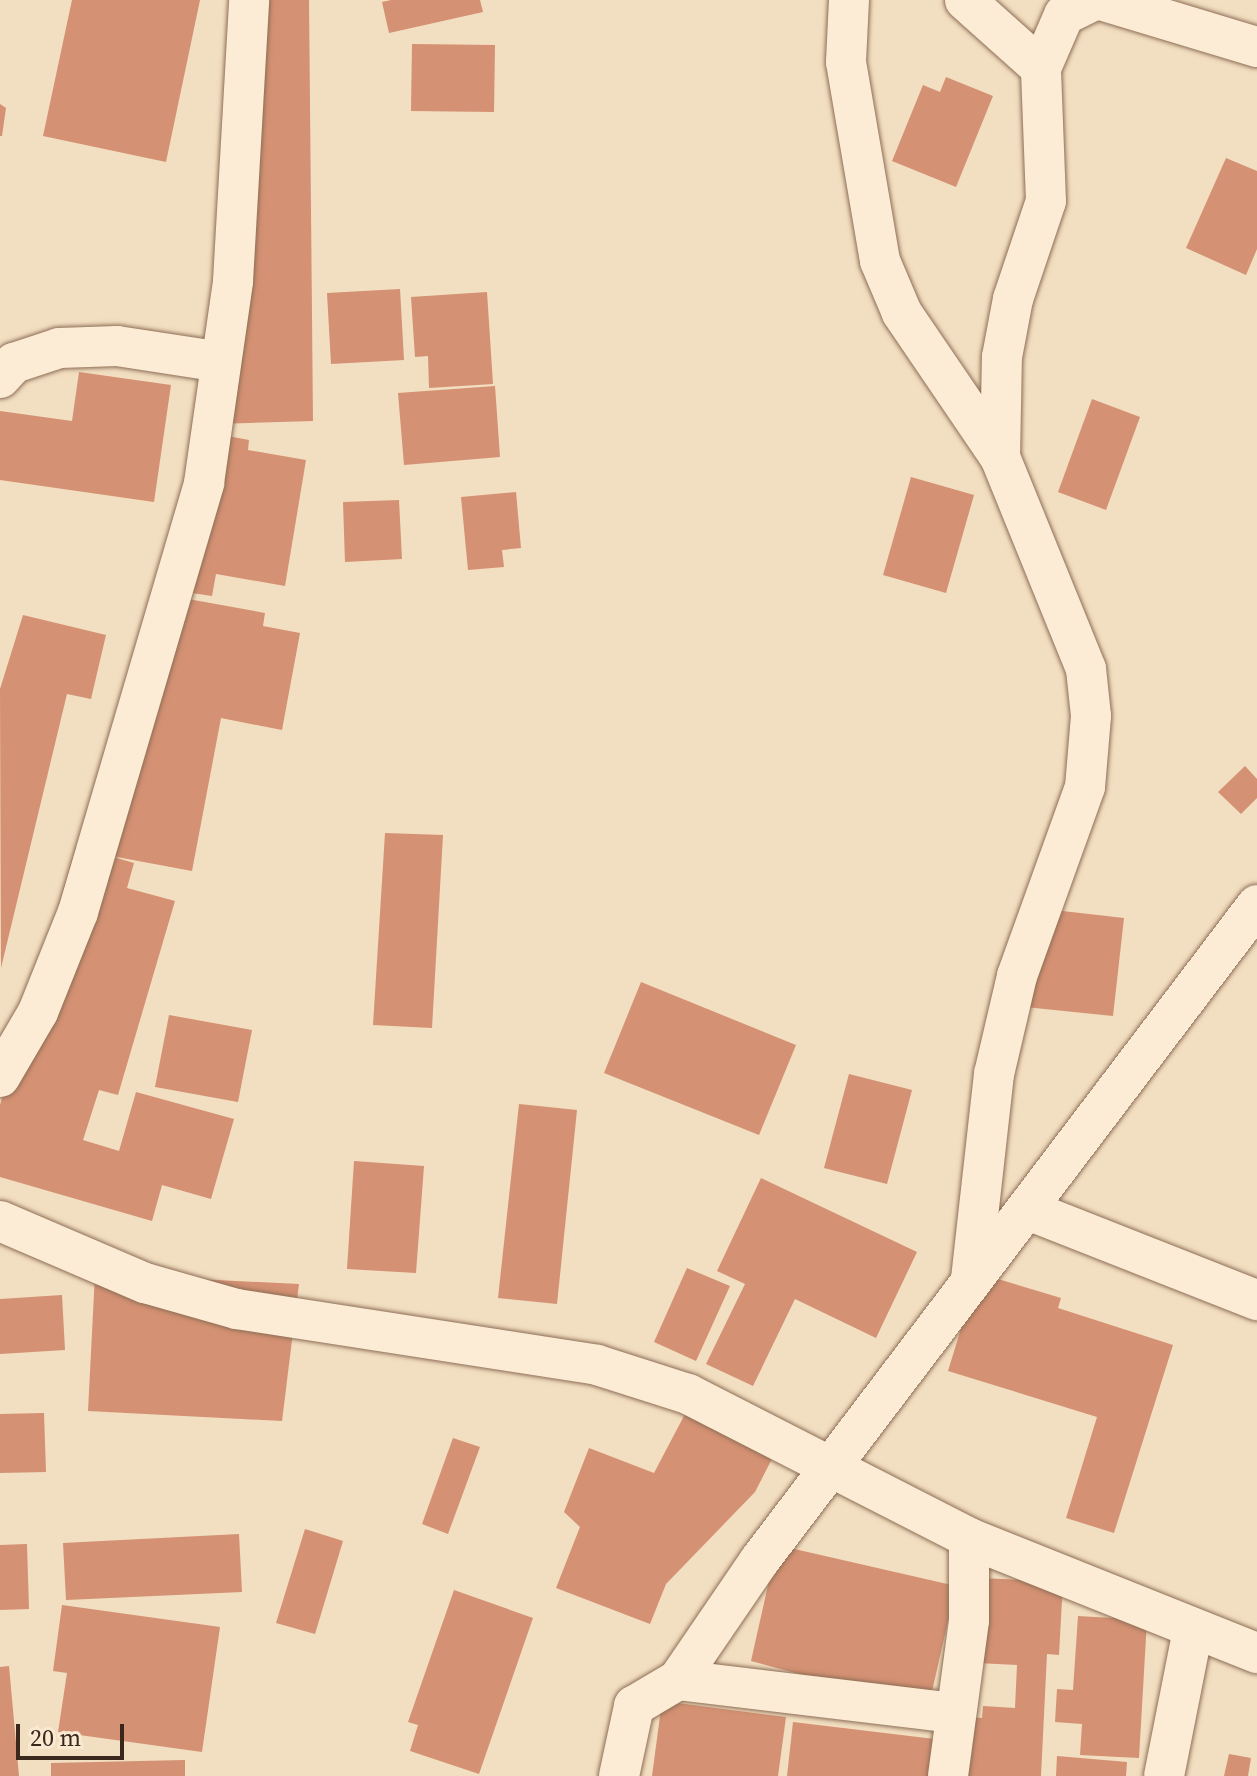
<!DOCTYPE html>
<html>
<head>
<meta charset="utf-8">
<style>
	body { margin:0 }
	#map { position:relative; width:1257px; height:1776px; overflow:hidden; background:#f2dec0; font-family:"Source Serif 4",serif }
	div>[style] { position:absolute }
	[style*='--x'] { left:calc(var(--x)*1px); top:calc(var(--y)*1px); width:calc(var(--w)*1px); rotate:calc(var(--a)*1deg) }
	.building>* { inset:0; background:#d49173 }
	.roads { filter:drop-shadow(0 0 2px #8d6e56) drop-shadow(0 0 2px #8d6e56) }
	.minor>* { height:40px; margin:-20px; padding:0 20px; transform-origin:20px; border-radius:20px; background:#fcecd5 }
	span { translate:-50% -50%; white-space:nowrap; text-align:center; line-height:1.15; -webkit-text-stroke:8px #f9e9d1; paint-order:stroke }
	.scale { position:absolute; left:16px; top:1724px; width:108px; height:36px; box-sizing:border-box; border:4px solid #3b281c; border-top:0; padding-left:10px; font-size:24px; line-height:28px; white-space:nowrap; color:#3b281c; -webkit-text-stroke:6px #f9e9d1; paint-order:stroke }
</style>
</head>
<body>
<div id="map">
	<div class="building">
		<i style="clip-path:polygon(72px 0,200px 0,166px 162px,43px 136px)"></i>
		<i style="clip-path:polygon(231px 0,309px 0,313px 421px,218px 424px)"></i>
		<i style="clip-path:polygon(391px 0,480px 0,483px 12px,389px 33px,382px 2px)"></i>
		<i style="clip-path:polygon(412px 44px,495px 45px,494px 112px,411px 111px)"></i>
		<i style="clip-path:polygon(946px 77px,993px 96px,956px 187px,892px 161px,923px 85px,940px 92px)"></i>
		<i style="clip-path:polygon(0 104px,6px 108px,2px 136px,0 136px)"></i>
		<i style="clip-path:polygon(1226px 158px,1257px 171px,1257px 249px,1246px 275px,1186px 248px)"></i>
		<i style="clip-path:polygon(400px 289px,404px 360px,331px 364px,327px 293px)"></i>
		<i style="clip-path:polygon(487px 292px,493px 384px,429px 388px,428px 356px,415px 357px,411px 297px)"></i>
		<i style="clip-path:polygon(79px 372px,171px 385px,154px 502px,0 480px,0 411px,72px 421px)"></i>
		<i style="clip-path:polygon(495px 386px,500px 457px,404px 465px,398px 393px)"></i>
		<i style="clip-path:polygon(1092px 399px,1140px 417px,1106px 510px,1058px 492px)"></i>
		<i style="clip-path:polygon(212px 433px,249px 440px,248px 450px,306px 460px,285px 586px,216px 574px,212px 596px,185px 592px)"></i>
		<i style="clip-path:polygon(911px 477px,974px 495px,946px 593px,883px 575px)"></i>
		<i style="clip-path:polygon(516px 492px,521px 548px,502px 550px,504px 567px,468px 570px,461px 497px)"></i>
		<i style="clip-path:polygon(399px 500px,402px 559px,345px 562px,343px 502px)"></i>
		<i style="clip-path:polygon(155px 593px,265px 613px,263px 626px,300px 633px,282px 730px,221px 718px,192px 871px,106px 855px)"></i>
		<i style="clip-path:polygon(23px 615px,106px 635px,91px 699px,67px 694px,1px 968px,0 689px)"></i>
		<i style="clip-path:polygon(1245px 766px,1257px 779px,1257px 798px,1241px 814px,1218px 792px)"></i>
		<i style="clip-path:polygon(385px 833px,443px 835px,432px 1028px,373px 1025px)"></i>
		<i style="clip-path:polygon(76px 846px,134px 863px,127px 888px,175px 901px,118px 1095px,99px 1090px,83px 1140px,119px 1151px,136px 1092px,234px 1119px,211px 1199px,162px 1185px,152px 1221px,0 1177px,0 1105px)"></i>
		<i style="clip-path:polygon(1036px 908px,1124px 918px,1113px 1016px,1025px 1007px)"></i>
		<i style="clip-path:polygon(641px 982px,796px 1045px,759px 1135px,604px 1073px)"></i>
		<i style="clip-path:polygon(169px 1015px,252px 1030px,238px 1102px,155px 1087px)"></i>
		<i style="clip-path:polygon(849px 1074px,912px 1090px,887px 1184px,824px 1168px)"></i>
		<i style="clip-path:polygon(519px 1104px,577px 1110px,557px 1304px,498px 1298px)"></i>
		<i style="clip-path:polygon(354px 1161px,424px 1166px,416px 1273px,347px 1269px)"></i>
		<i style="clip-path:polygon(761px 1178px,917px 1252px,876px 1338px,795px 1299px,753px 1386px,706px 1364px,745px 1284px,717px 1271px)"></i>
		<i style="clip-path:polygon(687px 1268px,730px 1286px,696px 1361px,654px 1342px)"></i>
		<i style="clip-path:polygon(978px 1273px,1061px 1298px,1058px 1308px,1173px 1345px,1114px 1533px,1066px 1518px,1097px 1417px,948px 1371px)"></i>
		<i style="clip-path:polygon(95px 1274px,299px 1284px,282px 1421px,88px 1411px)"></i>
		<i style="clip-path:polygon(62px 1295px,65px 1350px,0 1354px,0 1299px)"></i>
		<i style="clip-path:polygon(44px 1413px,46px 1472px,0 1473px,0 1414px)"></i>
		<i style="clip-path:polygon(685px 1414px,775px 1453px,755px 1492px,666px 1584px,650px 1624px,556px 1588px,580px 1527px,564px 1512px,589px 1448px,654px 1473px)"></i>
		<i style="clip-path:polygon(453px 1438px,480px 1447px,448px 1534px,422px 1524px)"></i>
		<i style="clip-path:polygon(305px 1529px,343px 1541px,315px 1634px,276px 1623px)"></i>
		<i style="clip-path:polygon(239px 1534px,242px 1592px,66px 1600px,63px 1543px)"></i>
		<i style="clip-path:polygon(27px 1544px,29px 1609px,0 1610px,0 1545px)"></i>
		<i style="clip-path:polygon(777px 1545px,956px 1586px,928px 1709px,751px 1661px)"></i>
		<i style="clip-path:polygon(981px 1578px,1063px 1582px,1059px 1655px,1047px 1654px,1041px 1776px,957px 1776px,960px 1717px,982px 1718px,983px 1706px,1015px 1708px,1017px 1665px,977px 1663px)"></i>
		<i style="clip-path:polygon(454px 1590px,533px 1618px,479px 1774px,410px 1751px,418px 1725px,408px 1722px)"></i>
		<i style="clip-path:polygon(62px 1605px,220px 1627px,202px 1752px,58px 1732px,67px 1673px,53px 1671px)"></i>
		<i style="clip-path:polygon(1078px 1616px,1147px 1620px,1139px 1758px,1080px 1755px,1082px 1724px,1055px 1722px,1057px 1689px,1073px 1690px)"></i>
		<i style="clip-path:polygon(9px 1666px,19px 1776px,0 1776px,0 1667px)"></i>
		<i style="clip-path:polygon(662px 1701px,786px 1717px,778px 1776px,652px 1776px)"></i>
		<i style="clip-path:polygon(793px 1722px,943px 1740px,938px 1776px,787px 1776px)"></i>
		<i style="clip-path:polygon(1229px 1754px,1251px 1758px,1248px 1776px,1224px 1776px)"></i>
		<i style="clip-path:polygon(1057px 1756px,1127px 1762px,1126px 1776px,1056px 1776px)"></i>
		<i style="clip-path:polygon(185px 1760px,185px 1776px,51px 1776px,51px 1763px)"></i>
	</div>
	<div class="roads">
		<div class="minor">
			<i style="--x:849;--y:0;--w:62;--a:92.8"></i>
			<i style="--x:846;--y:62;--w:202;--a:80.3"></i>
			<i style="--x:880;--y:261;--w:56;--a:67.1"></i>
			<i style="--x:902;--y:313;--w:174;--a:55.8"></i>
			<i style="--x:1000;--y:457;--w:229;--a:67.9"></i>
			<i style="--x:1086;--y:669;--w:47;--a:83.9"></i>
			<i style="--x:1091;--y:716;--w:71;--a:94.8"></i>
			<i style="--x:1085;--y:787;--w:201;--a:109.8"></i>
			<i style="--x:1017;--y:976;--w:101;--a:103.2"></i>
			<i style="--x:994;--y:1074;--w:205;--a:96.4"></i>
			<i style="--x:965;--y:0;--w:102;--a:41.8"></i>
			<i style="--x:1101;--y:0;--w:163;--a:16.8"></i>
			<i style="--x:0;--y:378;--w:21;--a:-47"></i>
			<i style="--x:14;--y:363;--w:47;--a:-18.4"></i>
			<i style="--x:59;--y:348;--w:58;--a:-2"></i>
			<i style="--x:117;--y:346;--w:105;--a:8.7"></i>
			<i style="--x:1000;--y:457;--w:100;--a:-88.9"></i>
			<i style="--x:1002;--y:357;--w:59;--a:-79.3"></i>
			<i style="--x:1013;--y:299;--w:103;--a:-71.4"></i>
			<i style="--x:1046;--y:201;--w:133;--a:-92.2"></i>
			<i style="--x:1041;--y:68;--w:58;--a:-66.5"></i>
			<i style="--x:1064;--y:15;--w:34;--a:-26"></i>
			<i style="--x:0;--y:1077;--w:75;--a:-59.7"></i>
			<i style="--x:38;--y:1012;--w:108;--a:-68.2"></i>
			<i style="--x:78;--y:912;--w:447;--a:-73.6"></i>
			<i style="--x:204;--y:483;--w:204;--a:-81.8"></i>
			<i style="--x:233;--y:281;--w:281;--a:-86.7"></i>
			<i style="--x:1028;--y:1210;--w:246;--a:21.5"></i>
			<i style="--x:0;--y:1221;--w:158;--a:23.2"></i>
			<i style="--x:145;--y:1283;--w:96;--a:15.8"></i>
			<i style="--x:237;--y:1309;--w:364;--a:8.8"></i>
			<i style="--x:597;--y:1365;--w:96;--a:17.7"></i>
			<i style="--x:688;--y:1394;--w:316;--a:27.1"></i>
			<i style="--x:969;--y:1538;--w:310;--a:21.8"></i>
			<i style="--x:678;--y:1680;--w:280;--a:6.8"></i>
			<i style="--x:619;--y:1776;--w:72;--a:-77.9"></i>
			<i style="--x:634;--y:1706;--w:51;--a:-30.6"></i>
			<i style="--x:678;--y:1680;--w:145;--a:-55.7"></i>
			<i style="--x:760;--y:1560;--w:822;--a:-52.81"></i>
			<i style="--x:948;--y:1776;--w:157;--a:-82.3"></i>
			<i style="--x:969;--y:1620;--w:82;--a:-90"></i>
			<i style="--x:1164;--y:1776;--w:150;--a:-78.8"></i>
		</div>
	</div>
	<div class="scale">20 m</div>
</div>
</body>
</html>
